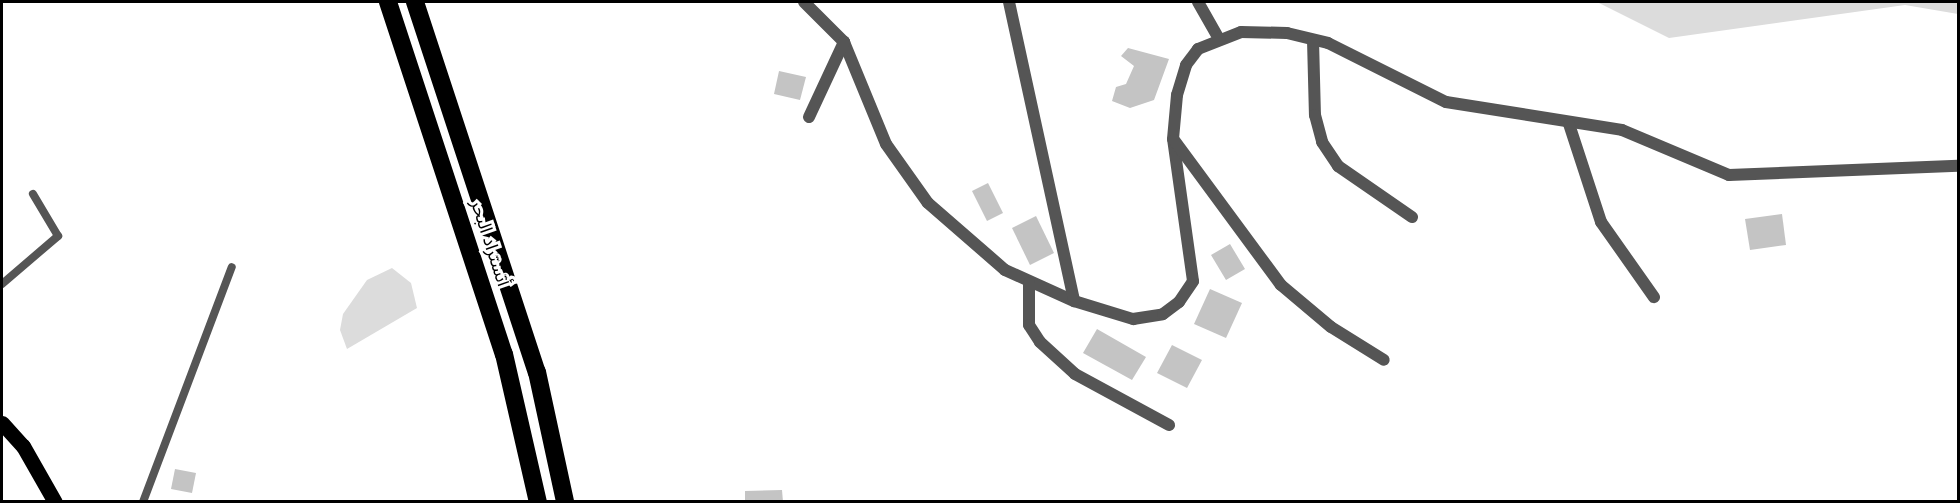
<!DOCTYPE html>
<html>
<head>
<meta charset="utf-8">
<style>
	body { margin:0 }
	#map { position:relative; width:1960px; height:503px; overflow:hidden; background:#fff; font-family:"DM Sans","Noto Sans Arabic",sans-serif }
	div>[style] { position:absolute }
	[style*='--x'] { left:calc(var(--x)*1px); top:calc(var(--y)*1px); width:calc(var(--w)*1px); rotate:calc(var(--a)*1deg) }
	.green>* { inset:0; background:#dcdcdc }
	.building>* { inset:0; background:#c4c4c4 }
	.service>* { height:8px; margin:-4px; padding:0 4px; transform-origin:4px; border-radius:4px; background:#555 }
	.minor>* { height:12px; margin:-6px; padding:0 6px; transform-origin:6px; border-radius:6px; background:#555 }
	.primary>* { height:15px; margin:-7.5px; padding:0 7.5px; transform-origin:7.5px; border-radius:7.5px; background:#000 }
	.motorway>* { height:18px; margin:-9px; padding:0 9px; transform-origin:9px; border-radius:9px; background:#000 }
	span { translate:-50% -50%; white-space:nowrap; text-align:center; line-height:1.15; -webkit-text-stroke:6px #fff; paint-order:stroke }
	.street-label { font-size:18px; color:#000 }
	.frame { position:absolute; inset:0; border:3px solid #000; pointer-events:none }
</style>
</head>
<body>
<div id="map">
	<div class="green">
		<i style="clip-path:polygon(1597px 2px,1958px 2px,1958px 14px,1905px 5px,1669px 38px)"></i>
		<i style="clip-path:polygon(392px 268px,411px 283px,417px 308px,347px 349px,340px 330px,343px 314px,367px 280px)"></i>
	</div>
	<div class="building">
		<i style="clip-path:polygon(1128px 48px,1169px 59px,1154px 100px,1130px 108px,1112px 101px,1116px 87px,1126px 84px,1134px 66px,1121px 56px)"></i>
		<i style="clip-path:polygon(779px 71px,806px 77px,800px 100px,774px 94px)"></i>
		<i style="clip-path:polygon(988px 183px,1003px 213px,987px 221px,972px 191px)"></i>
		<i style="clip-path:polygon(1782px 214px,1786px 245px,1750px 250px,1745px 219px)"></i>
		<i style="clip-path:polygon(1036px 216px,1054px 253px,1030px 265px,1012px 228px)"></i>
		<i style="clip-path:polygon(1230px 244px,1245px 269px,1226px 280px,1211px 255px)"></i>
		<i style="clip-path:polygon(1210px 289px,1242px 303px,1226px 338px,1194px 324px)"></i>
		<i style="clip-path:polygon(1097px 329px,1146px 357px,1132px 380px,1083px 353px)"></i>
		<i style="clip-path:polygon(1172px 345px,1202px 360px,1187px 388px,1157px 373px)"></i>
		<i style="clip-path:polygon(175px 469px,196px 473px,192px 493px,171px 489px)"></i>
		<i style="clip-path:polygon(782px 490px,783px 502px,745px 502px,745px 491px)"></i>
	</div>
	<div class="service">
		<i style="--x:2;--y:284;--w:74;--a:-40.6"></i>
		<i style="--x:58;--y:236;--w:49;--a:-120.8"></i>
		<i style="--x:143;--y:502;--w:251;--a:-69.3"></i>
	</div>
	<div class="minor">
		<i style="--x:804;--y:2;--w:57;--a:45"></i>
		<i style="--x:844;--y:42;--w:110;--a:67.6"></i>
		<i style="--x:886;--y:144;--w:72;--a:54.6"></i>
		<i style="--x:928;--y:203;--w:102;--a:41"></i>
		<i style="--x:1005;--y:270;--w:76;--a:24.2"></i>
		<i style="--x:1074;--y:301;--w:62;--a:17"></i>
		<i style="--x:1133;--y:319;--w:30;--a:-9"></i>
		<i style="--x:1163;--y:314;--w:20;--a:-37"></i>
		<i style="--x:1179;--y:302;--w:25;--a:-56"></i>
		<i style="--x:1193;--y:281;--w:143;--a:-98"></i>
		<i style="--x:1173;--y:139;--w:44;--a:-84.8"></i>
		<i style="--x:1177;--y:95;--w:31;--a:-73"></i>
		<i style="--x:1186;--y:65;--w:20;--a:-53"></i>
		<i style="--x:1198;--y:49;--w:46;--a:-21.6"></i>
		<i style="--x:1241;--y:32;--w:46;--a:1.2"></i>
		<i style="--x:1287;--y:33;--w:42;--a:13.7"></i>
		<i style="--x:1328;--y:43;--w:132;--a:26.6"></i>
		<i style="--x:1446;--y:102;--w:178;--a:9"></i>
		<i style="--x:1622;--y:130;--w:116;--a:22.8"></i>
		<i style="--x:1729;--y:175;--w:229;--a:-2.3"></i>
		<i style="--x:1009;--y:2;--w:306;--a:77.7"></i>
		<i style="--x:1198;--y:2;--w:43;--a:60.4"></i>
		<i style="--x:1313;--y:40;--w:75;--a:88.5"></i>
		<i style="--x:1315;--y:115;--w:28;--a:75"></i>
		<i style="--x:1322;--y:142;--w:29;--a:56"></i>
		<i style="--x:1338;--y:166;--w:90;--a:34.6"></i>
		<i style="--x:809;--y:117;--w:83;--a:-65"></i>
		<i style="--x:1569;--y:124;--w:103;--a:71.9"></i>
		<i style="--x:1601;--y:222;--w:92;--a:54.8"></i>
		<i style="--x:1174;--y:140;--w:180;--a:53.6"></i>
		<i style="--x:1281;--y:285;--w:65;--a:40"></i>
		<i style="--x:1331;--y:327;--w:62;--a:31.9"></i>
		<i style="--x:1029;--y:283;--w:42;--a:90"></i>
		<i style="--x:1029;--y:325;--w:20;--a:57"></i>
		<i style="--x:1040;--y:342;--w:47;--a:42.4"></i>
		<i style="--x:1075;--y:374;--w:107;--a:28.5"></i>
	</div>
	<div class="primary">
		<i style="--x:2;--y:423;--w:31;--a:48"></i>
		<i style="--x:23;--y:446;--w:64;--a:60.3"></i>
	</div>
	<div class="motorway">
		<i style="--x:388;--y:2;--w:371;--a:71.8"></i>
		<i style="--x:504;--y:354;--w:152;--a:77.1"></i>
		<i style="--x:415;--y:2;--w:390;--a:71.8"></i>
		<i style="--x:537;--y:372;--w:133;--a:77.8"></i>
	</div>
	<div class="street-label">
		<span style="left:490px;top:243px;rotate:72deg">أتستراد البحر</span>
	</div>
	<div class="frame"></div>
</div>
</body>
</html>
